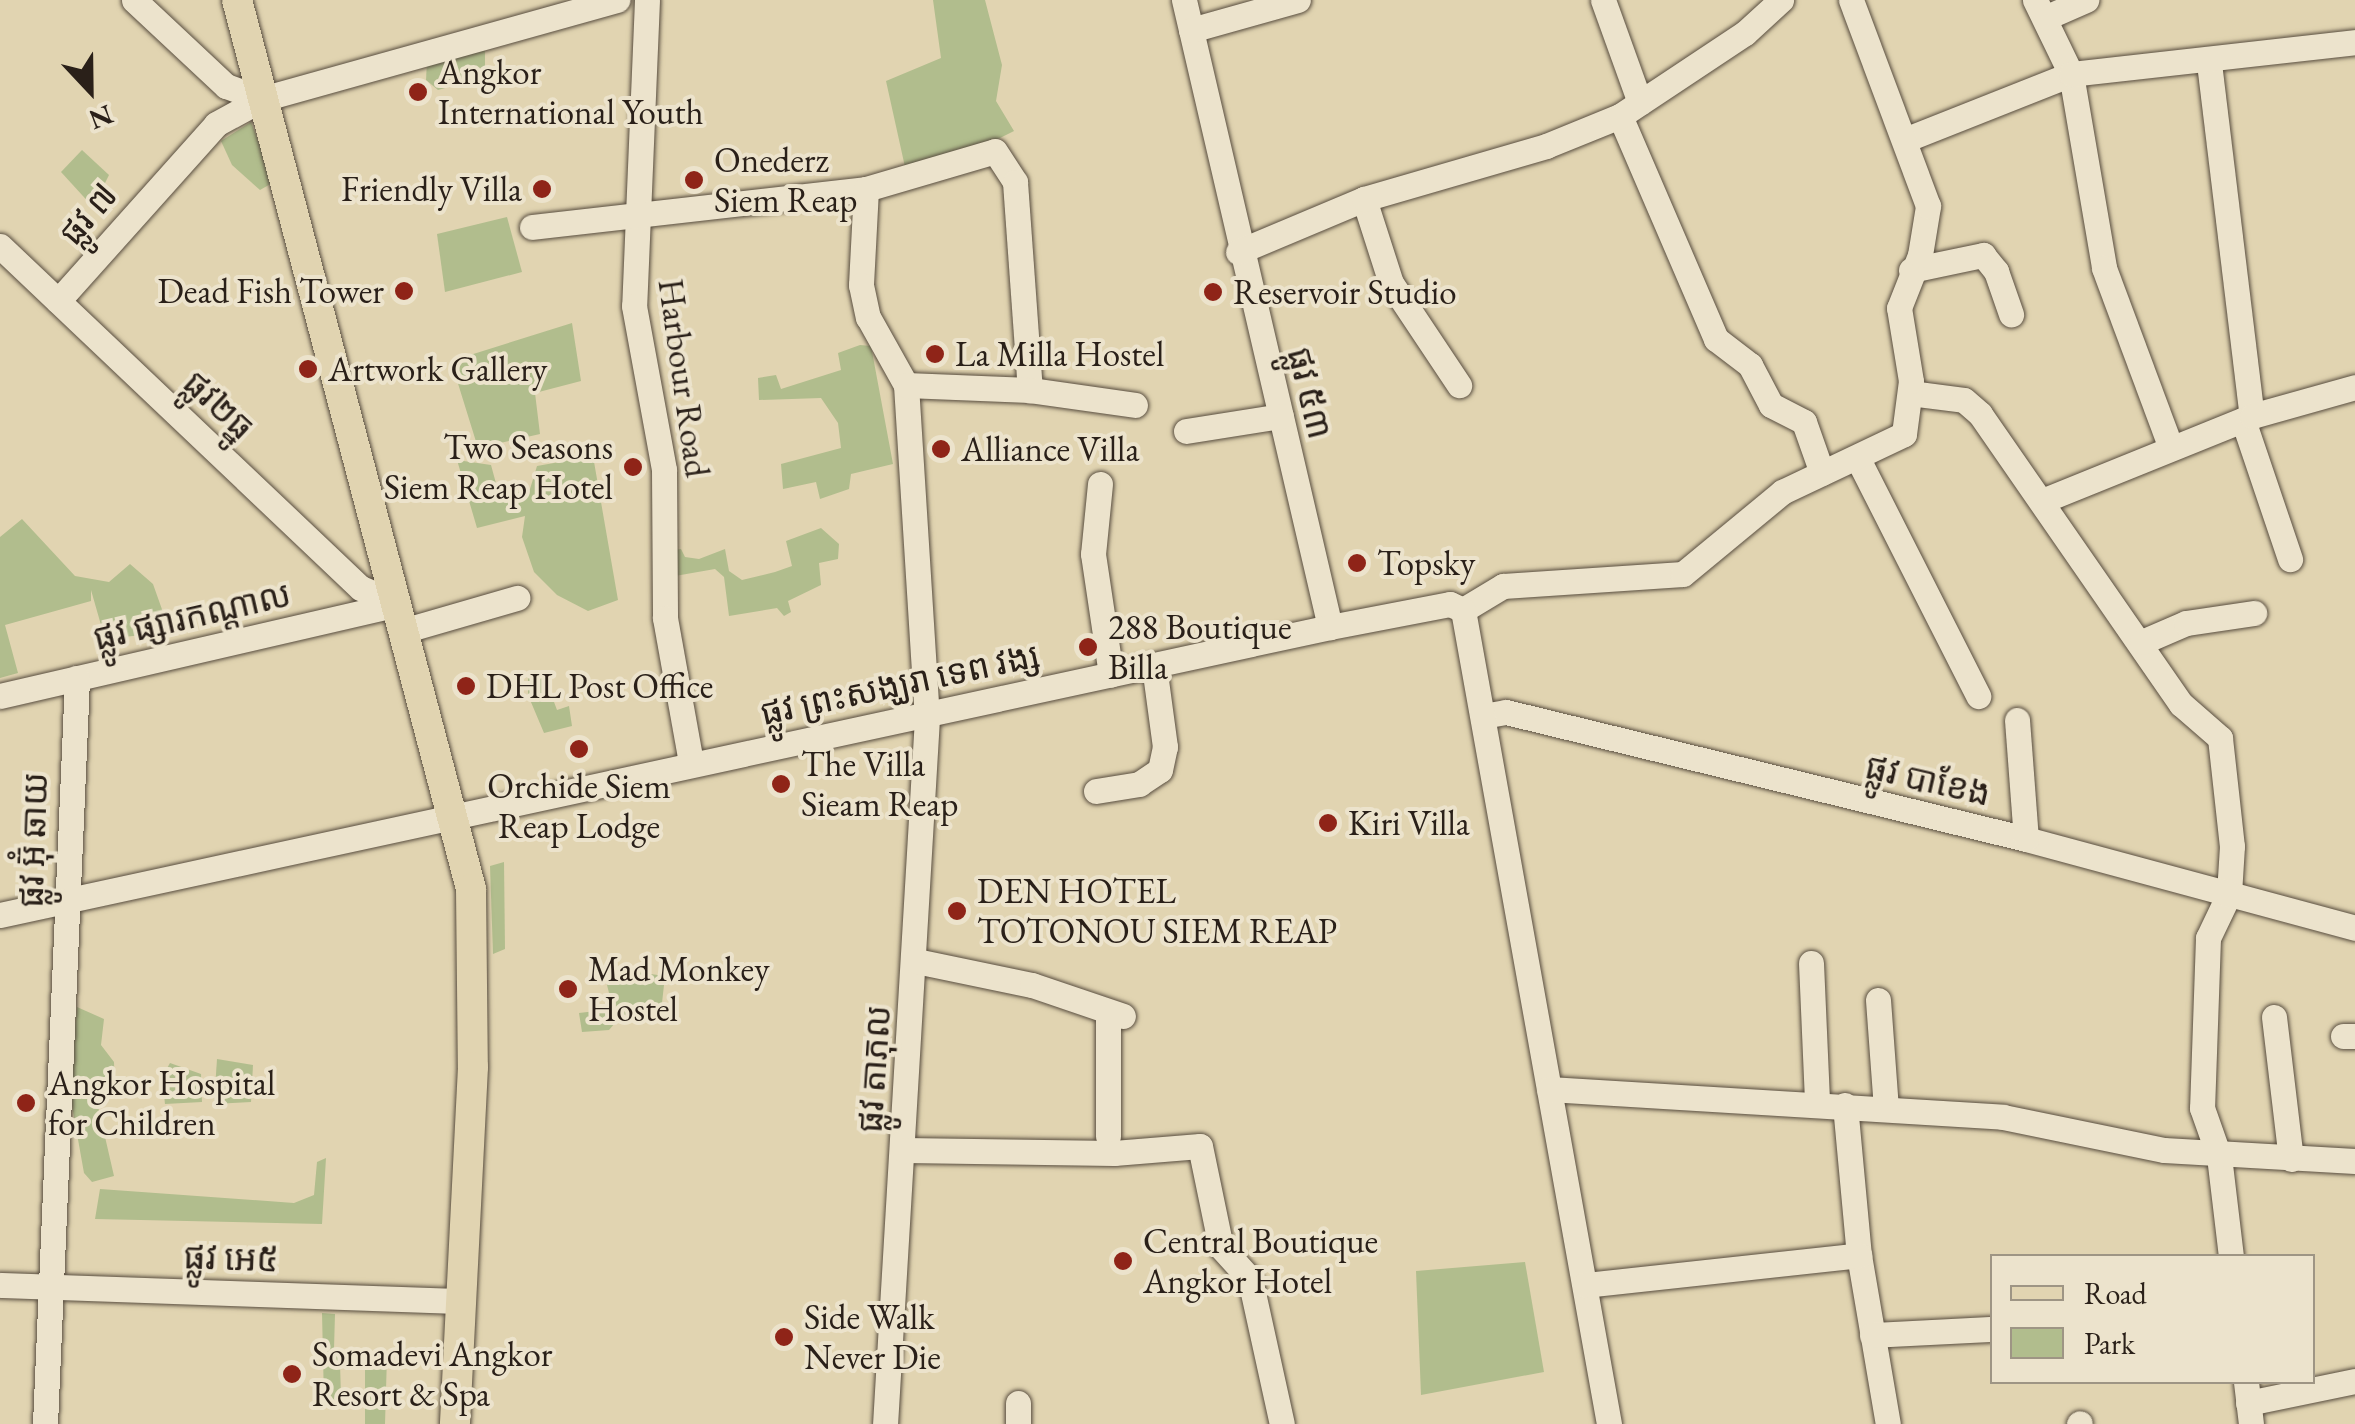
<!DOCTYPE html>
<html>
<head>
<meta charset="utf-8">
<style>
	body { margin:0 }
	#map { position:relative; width:2355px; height:1424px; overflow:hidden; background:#e1d4b1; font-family:"EB Garamond","Noto Sans Khmer",serif }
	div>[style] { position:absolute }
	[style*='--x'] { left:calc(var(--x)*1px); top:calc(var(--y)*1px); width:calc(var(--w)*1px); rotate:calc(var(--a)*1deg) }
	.green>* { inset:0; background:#b1bd8d }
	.roads { filter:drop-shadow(0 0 2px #584d3f) drop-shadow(0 0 2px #584d3f) }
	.minor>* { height:25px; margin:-12.5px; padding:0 12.5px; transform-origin:12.5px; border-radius:12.5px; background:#ece3cc }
	.major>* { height:30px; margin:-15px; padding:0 15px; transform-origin:15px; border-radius:15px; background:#e1d4b1 }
	.dots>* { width:28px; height:28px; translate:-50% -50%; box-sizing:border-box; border:5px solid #ece3cc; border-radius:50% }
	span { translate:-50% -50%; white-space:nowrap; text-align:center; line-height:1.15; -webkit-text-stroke:8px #ece3cc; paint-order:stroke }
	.poi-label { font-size:35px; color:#2a2019 }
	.left { translate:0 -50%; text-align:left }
	.right { translate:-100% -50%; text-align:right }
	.street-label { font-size:35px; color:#2a2019 }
	.legend { position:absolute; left:1990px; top:1254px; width:325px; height:130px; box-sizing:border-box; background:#ece3cc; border:2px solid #9e9584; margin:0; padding:12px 18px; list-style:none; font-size:30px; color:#2a2019 }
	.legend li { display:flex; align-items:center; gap:20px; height:50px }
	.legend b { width:50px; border:2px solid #9e9584 }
	.north { position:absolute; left:40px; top:40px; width:100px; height:100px; -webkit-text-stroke:8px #ece3cc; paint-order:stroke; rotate:158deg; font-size:28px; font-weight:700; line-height:40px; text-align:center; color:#2a2019 }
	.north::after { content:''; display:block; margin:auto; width:35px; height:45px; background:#2a2019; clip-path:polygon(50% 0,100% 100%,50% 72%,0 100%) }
</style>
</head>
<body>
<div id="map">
	<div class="green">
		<i style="clip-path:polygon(933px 0,985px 0,1002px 65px,996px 101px,1014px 131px,978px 149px,905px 167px,886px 81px,941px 58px)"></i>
		<i style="clip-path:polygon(485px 43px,485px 77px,438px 90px,426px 80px,427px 62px)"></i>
		<i style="clip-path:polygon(251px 122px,274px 182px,260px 190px,232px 165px,221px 141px)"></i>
		<i style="clip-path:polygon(82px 150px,109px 175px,93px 207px,61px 172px)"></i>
		<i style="clip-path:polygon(507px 217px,522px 272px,445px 292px,437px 234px)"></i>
		<i style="clip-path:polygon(572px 323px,581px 381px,535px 393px,540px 434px,478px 448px,451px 361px)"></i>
		<i style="clip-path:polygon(860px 345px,871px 346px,893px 464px,851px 474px,849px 489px,820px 499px,816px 482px,783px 489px,781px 464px,841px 448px,838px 423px,821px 398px,759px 400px,758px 378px,776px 375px,781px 389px,841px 370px,838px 353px)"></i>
		<i style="clip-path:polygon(593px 456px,618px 600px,588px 611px,557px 595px,534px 572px,522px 537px,525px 516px,477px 528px,457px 460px,491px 465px,500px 498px,530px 489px,537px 466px)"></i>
		<i style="clip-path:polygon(22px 519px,75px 576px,109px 582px,130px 564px,153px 584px,170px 632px,105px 639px,91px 590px,91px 601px,5px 625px,18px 673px,0 678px,0 537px)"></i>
		<i style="clip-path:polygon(821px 528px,839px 544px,838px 559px,819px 563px,821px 585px,788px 601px,791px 612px,784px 616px,777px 608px,729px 616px,724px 577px,715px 569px,675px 576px,670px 550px,681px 549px,685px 557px,699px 559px,725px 549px,729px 571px,742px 580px,775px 572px,792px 566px,786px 541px)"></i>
		<i style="clip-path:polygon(528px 674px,544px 675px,557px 710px,569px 706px,572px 726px,544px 733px,528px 695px)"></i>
		<i style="clip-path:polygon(504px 862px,505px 949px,493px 954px,490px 866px)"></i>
		<i style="clip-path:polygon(614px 969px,665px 976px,661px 1012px,622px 1015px,609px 1030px,582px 1032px,579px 1013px,613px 1009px,606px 981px)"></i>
		<i style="clip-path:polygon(77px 1007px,104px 1019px,101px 1045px,114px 1062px,115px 1092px,97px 1102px,114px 1176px,92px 1182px,84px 1173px,69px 1089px)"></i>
		<i style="clip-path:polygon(217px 1059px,253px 1065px,251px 1102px,214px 1104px)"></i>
		<i style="clip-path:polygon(170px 1063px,201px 1074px,202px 1102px,165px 1104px,162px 1077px)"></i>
		<i style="clip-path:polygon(326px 1158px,322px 1224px,95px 1219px,100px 1189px,294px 1203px,314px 1195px,317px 1162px)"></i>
		<i style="clip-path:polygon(1525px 1262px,1544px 1372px,1421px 1395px,1416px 1271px)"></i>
		<i style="clip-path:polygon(322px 1313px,335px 1314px,334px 1349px,387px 1356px,385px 1424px,365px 1424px,365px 1370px,340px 1363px,341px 1397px,334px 1405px,324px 1401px)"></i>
	</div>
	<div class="roads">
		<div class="minor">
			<i style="--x:134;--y:0;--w:126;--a:43.1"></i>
			<i style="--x:226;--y:86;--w:38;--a:20"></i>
			<i style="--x:647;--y:0;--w:306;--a:92.4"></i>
			<i style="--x:634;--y:306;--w:167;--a:79.6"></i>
			<i style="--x:664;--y:470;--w:148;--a:89.6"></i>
			<i style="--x:665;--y:618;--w:147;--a:79.8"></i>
			<i style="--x:1184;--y:0;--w:644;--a:76.89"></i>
			<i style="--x:1603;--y:0;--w:109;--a:70.2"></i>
			<i style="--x:2035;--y:0;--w:82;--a:64.1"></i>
			<i style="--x:2071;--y:74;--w:197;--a:80.3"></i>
			<i style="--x:2104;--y:268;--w:192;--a:69.6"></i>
			<i style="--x:2047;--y:17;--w:43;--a:-23.6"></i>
			<i style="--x:1191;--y:30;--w:111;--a:-15.7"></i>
			<i style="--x:2209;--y:63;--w:356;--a:83.1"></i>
			<i style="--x:1620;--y:116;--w:243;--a:66.7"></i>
			<i style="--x:1716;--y:339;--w:43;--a:37.4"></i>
			<i style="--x:1750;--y:365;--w:45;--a:62.3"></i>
			<i style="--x:1771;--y:405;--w:37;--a:27"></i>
			<i style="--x:1804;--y:422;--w:54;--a:70.6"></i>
			<i style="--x:1907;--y:139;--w:176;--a:-21.6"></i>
			<i style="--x:2071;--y:74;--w:286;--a:-6.4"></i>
			<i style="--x:866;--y:189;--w:96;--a:93"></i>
			<i style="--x:861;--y:285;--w:33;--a:78"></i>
			<i style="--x:868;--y:317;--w:78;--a:60.8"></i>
			<i style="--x:906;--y:385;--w:334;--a:86.4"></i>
			<i style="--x:927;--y:718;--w:707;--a:93.4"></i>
			<i style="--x:1364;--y:199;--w:88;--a:72.2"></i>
			<i style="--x:1391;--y:283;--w:123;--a:56.3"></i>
			<i style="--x:532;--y:227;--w:336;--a:-6.5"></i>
			<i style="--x:866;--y:189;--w:134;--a:-16.4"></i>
			<i style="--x:995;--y:151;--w:37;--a:57"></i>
			<i style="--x:1015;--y:182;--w:209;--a:85.9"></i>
			<i style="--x:0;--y:246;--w:497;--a:43.5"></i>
			<i style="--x:361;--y:588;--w:40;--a:23.4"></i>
			<i style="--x:1238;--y:252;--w:137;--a:-22.8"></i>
			<i style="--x:1364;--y:199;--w:190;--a:-16.2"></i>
			<i style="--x:1546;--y:146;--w:80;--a:-22.1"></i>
			<i style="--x:1620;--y:116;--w:150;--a:-33.6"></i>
			<i style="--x:1745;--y:33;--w:49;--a:-42.5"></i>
			<i style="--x:1911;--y:270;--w:74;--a:-11.8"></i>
			<i style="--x:1983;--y:255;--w:21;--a:51"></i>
			<i style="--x:1996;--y:271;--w:46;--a:70.8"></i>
			<i style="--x:58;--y:301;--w:237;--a:-48.2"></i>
			<i style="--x:216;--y:124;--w:52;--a:-28.5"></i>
			<i style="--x:262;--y:99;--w:369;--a:-15.6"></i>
			<i style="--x:906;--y:385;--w:124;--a:2.3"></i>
			<i style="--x:1030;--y:390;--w:106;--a:8.1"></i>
			<i style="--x:1910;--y:393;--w:54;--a:7.4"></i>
			<i style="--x:1964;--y:400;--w:21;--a:41"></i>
			<i style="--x:1980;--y:414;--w:353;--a:55.3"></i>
			<i style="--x:2181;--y:704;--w:52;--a:41.1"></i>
			<i style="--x:2220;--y:738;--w:109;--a:83.7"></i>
			<i style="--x:2232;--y:846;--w:48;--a:93.6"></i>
			<i style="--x:2229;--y:894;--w:49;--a:115.5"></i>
			<i style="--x:2208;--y:938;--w:170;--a:92"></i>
			<i style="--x:2202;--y:1108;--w:51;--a:70.5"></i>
			<i style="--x:2219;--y:1156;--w:101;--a:83.2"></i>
			<i style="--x:2243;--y:420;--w:147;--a:71.3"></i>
			<i style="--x:1186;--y:431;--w:96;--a:-9"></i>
			<i style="--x:1858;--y:459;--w:266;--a:63.1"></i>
			<i style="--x:1100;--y:484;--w:70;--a:95.7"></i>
			<i style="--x:1093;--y:554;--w:122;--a:81.5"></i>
			<i style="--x:2042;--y:501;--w:227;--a:-22"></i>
			<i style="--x:2252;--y:416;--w:107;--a:-15.7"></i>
			<i style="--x:1463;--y:610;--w:47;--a:-31"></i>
			<i style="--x:1503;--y:586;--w:180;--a:-3.8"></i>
			<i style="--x:1683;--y:574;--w:129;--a:-39.6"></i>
			<i style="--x:1782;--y:492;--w:135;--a:-25.4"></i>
			<i style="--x:1904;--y:434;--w:53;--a:-82.5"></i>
			<i style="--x:1911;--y:381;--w:74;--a:-99.3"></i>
			<i style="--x:1899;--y:308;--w:57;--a:-68.4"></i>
			<i style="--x:1920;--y:255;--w:50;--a:-80.7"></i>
			<i style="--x:1928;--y:206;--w:220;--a:-110.5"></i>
			<i style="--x:1463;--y:610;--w:827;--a:79.83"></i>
			<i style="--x:406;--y:630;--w:116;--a:-16.1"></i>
			<i style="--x:2142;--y:642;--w:48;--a:-23.4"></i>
			<i style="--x:2186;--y:623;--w:69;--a:-8.4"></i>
			<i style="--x:0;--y:696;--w:408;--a:-13"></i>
			<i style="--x:1483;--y:716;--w:23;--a:-10"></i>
			<i style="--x:1506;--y:712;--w:535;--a:13.72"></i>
			<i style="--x:2026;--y:839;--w:341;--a:15.1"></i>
			<i style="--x:2017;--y:720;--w:119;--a:85.7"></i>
			<i style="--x:1096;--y:791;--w:44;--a:-9.2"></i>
			<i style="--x:1139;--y:784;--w:25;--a:-34"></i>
			<i style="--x:1160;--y:770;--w:24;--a:-78"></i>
			<i style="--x:1165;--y:747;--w:82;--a:-97.7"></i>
			<i style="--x:0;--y:915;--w:1361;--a:-12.22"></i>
			<i style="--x:1330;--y:627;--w:122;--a:-10.9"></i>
			<i style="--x:1450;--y:604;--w:14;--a:25"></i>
			<i style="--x:916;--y:961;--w:118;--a:11.7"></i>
			<i style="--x:1032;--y:985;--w:96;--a:18.8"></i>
			<i style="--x:1811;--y:963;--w:140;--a:87.5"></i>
			<i style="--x:1878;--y:1000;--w:109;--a:85.8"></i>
			<i style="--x:1108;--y:1012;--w:124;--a:90"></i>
			<i style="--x:2274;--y:1017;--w:143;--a:83.2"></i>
			<i style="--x:2343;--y:1036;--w:12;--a:0"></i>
			<i style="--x:1549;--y:1089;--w:455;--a:3.5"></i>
			<i style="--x:2003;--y:1117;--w:164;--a:11.6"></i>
			<i style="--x:2164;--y:1150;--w:191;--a:3.3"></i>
			<i style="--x:1845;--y:1105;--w:151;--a:84.7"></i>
			<i style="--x:1859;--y:1255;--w:171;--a:80.3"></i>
			<i style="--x:904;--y:1150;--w:210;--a:0.8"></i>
			<i style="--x:1114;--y:1153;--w:86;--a:-4.7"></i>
			<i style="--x:1200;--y:1146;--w:103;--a:78.3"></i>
			<i style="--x:1221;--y:1247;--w:43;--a:47.8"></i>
			<i style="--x:1250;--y:1279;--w:148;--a:77.6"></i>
			<i style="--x:0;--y:1285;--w:460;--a:2"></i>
			<i style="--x:1585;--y:1285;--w:276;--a:-6.2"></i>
			<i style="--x:1872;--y:1335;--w:120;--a:-2.9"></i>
			<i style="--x:2246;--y:1382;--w:42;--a:83.2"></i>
			<i style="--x:2248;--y:1403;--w:109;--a:-11.6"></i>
			<i style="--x:45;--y:1424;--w:747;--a:-87.54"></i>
			<i style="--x:1018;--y:1424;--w:21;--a:-90"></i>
			<i style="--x:2079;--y:1424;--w:1;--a:-45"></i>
		</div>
		<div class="major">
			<i style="--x:237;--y:0;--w:919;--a:75.25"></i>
			<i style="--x:471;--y:889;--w:178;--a:89.4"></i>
			<i style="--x:473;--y:1067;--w:357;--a:92.9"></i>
		</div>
	</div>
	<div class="dots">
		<i style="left:418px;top:92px;background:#8f2418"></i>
		<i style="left:694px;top:180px;background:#8f2418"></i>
		<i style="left:542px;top:189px;background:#8f2418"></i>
		<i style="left:404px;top:291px;background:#8f2418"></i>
		<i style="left:1213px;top:292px;background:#8f2418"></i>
		<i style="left:935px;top:354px;background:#8f2418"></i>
		<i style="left:308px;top:369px;background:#8f2418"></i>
		<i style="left:941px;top:449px;background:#8f2418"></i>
		<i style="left:633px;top:467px;background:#8f2418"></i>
		<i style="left:1357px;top:563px;background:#8f2418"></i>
		<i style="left:1088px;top:647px;background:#8f2418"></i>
		<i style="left:466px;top:686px;background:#8f2418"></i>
		<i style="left:579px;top:749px;background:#8f2418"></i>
		<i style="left:781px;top:784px;background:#8f2418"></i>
		<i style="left:1328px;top:823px;background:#8f2418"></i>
		<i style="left:957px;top:911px;background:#8f2418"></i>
		<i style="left:568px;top:989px;background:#8f2418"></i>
		<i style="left:26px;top:1103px;background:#8f2418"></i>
		<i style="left:1123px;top:1261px;background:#8f2418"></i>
		<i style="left:784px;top:1337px;background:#8f2418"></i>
		<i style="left:292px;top:1374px;background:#8f2418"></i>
	</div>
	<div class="poi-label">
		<span class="left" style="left:438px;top:92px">Angkor<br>International Youth</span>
		<span class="left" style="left:714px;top:180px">Onederz<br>Siem Reap</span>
		<span class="right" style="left:522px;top:189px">Friendly Villa</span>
		<span class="right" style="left:384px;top:291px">Dead Fish Tower</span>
		<span class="left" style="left:1233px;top:292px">Reservoir Studio</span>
		<span class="left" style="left:955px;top:354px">La Milla Hostel</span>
		<span class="left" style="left:328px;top:369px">Artwork Gallery</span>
		<span class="right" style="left:613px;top:467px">Two Seasons<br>Siem Reap Hotel</span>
		<span class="left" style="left:961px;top:449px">Alliance Villa</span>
		<span class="left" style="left:1377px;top:563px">Topsky</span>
		<span class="left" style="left:1108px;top:647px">288 Boutique<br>Billa</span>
		<span class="left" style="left:486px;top:686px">DHL Post Office</span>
		<span class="left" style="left:801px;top:784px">The Villa<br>Sieam Reap</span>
		<span style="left:579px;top:806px">Orchide Siem<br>Reap Lodge</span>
		<span class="left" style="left:1348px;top:823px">Kiri Villa</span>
		<span class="left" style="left:977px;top:911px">DEN HOTEL<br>TOTONOU SIEM REAP</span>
		<span class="left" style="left:588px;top:989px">Mad Monkey<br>Hostel</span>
		<span class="left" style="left:48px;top:1103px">Angkor Hospital<br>for Children</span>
		<span class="left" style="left:1143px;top:1261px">Central Boutique<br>Angkor Hotel</span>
		<span class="left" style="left:804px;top:1337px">Side Walk<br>Never Die</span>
		<span class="left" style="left:312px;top:1374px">Somadevi Angkor<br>Resort &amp; Spa</span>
	</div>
	<div class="street-label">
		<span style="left:88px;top:214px;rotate:-49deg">ផ្លូវ ៧</span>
		<span style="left:684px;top:378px;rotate:82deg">Harbour Road</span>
		<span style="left:1310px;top:393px;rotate:76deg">ផ្លូវ ៥៣</span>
		<span style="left:219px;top:405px;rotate:43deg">ផ្លូវ២ធ្នូ</span>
		<span style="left:192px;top:616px;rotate:-13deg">ផ្លូវ ផ្សារកណ្តាល</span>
		<span style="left:900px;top:684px;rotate:-12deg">ផ្លូវ ព្រះសង្ឃរា ទេព វង្ស</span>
		<span style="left:1928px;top:780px;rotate:13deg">ផ្លូវ បាខែង</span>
		<span style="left:33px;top:840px;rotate:-88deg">ផ្លូវ អ៊ុំ ឆាយ</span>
		<span style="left:874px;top:1069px;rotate:-86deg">ផ្លូវ តាភុល</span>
		<span style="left:231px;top:1258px;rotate:2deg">ផ្លូវ អេ៥</span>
	</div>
	<ul class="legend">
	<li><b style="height:12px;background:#e1d4b1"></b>Road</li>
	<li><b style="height:28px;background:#b1bd8d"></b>Park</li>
	</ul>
	<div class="north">N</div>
</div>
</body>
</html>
